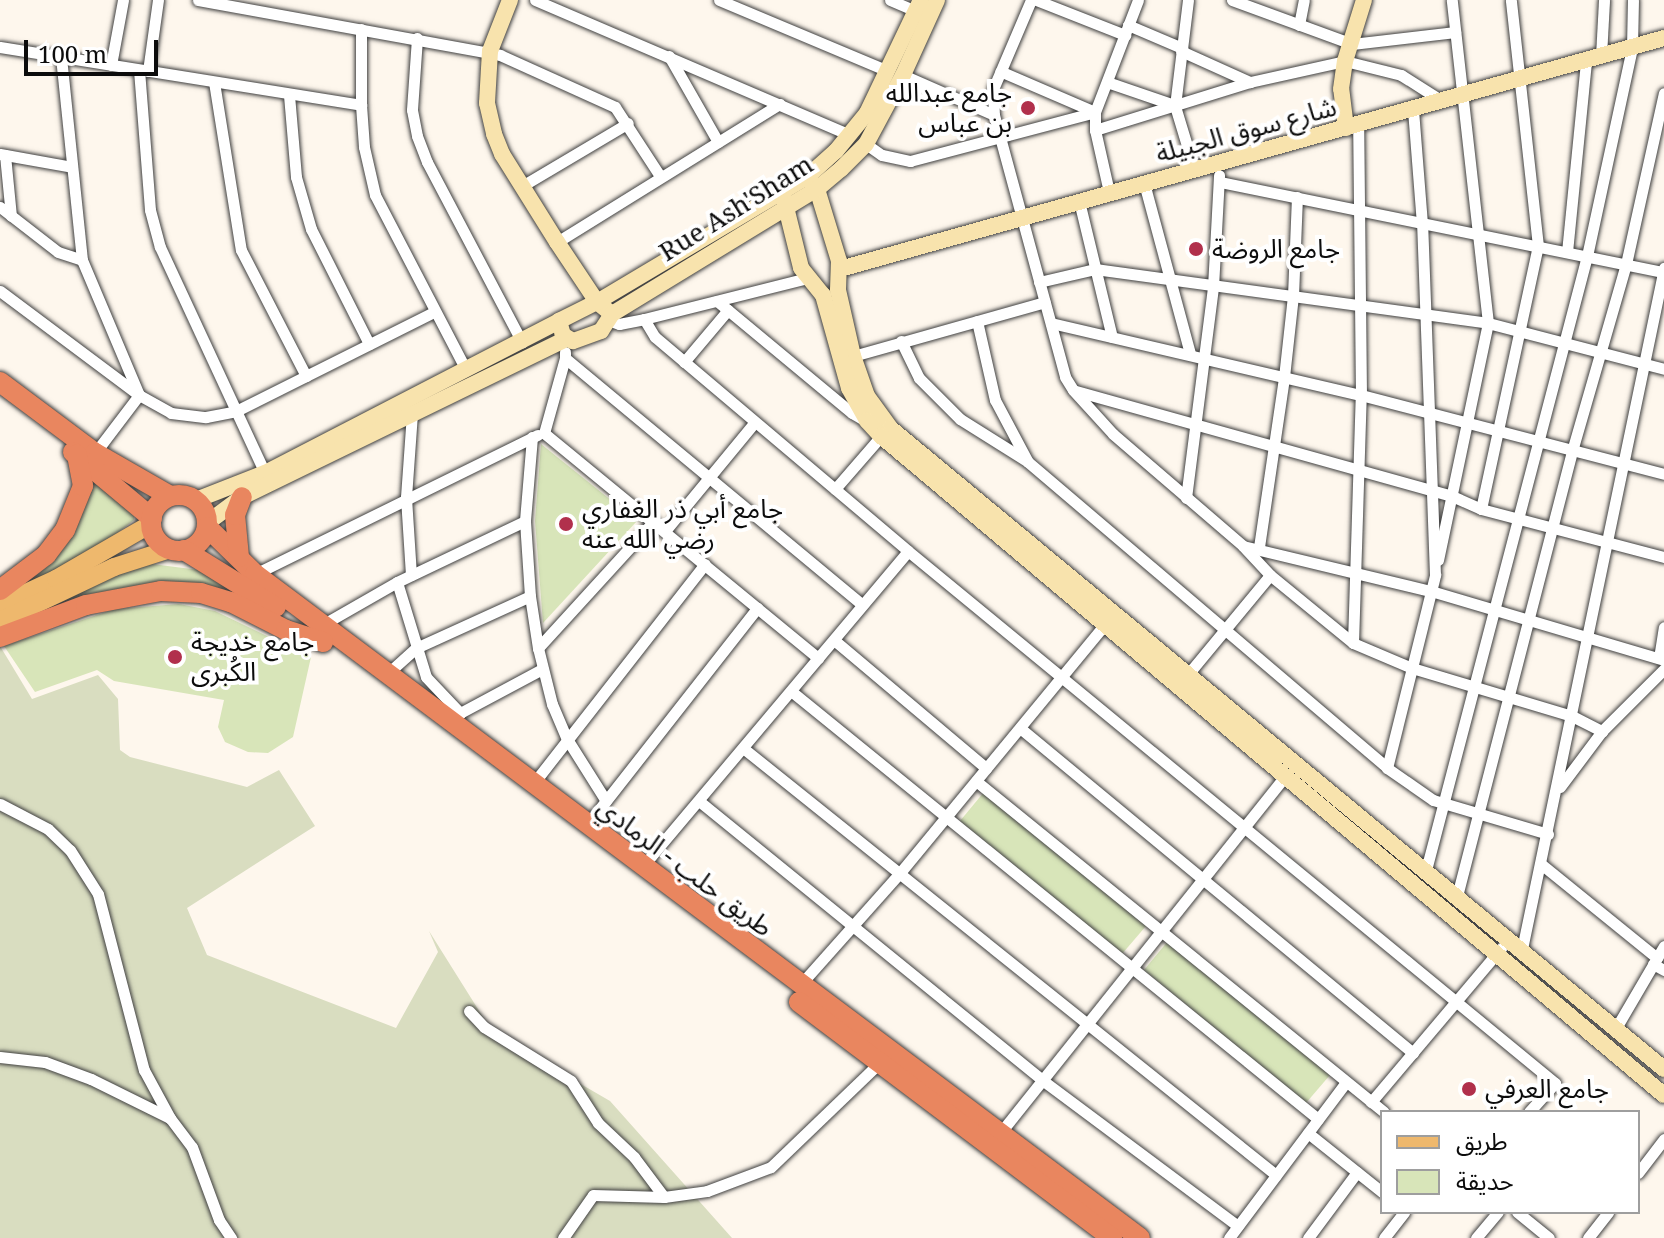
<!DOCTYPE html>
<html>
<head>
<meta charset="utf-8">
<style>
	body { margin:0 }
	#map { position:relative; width:1664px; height:1238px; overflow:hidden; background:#fef7ed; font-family:"Noto Serif","Noto Sans Arabic",serif }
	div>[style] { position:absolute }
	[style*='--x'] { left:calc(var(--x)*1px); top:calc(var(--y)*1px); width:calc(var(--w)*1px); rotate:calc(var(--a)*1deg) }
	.green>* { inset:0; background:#d8e5b9 }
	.cemetery>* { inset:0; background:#d9ddc0 }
	.roads { filter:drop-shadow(0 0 2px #3f3f3f) drop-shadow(0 0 2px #3f3f3f) }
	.street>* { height:11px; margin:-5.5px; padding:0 5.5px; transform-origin:5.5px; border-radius:5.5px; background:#fff }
	.secondary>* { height:16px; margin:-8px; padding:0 8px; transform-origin:8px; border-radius:8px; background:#f8e3ad }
	.primary>* { height:18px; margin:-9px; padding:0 9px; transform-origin:9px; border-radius:9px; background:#eeb86d }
	.highway>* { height:20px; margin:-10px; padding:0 10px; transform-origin:10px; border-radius:10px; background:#e9865f }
	.highway>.ring { margin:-10px; padding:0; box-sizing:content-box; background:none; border:20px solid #e9865f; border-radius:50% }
	.dots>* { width:22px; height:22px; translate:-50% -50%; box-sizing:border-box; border:4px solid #fff; border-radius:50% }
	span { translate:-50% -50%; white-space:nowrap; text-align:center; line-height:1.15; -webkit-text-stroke:8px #fff; paint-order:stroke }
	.poi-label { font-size:26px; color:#0c0c0c }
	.right { translate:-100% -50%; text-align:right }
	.left { translate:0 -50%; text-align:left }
	.street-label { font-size:26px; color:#0c0c0c }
	.legend { position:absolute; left:1380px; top:1110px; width:260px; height:104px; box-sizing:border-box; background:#fff; border:2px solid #9e9e9e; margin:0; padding:10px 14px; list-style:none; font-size:24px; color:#0c0c0c }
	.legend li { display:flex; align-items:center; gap:16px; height:40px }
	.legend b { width:40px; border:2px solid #9e9e9e }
	.scale { position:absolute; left:24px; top:40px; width:134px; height:36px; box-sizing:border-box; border:4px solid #0c0c0c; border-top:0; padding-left:10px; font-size:24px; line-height:28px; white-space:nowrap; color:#0c0c0c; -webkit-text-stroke:6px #fff; paint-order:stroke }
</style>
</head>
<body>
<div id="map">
	<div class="green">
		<i style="clip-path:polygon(541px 444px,637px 521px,543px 623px,535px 521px)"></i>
		<i style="clip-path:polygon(83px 468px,134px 514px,134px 520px,116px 534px,41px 579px,0 596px,37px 575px,54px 560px)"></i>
		<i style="clip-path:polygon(152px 564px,199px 570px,284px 624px,176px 585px,141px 585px,100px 594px,0 630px,87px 585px)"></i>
		<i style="clip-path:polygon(179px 604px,215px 611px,311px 657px,293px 737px,268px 753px,248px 752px,225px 742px,218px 727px,224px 700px,114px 681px,97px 670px,35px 692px,4px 646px,115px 609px)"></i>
		<i style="clip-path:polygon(984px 792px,1146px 926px,1122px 954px,960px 821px)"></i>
		<i style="clip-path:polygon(1168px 941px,1330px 1075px,1306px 1103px,1144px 970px)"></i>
	</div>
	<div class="cemetery">
		<i style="clip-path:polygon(0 646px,32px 699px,98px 675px,118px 699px,120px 750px,130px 757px,247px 787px,279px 770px,315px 826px,187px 908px,207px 955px,396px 1028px,438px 952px,429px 931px,493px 1033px,610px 1101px,732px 1238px,0 1238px)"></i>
	</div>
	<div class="roads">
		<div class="street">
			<i style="--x:198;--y:0;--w:307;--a:10.3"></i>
			<i style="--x:500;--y:55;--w:126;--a:24.3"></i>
			<i style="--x:615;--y:107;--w:82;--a:56.9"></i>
			<i style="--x:535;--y:0;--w:343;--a:23.2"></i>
			<i style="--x:719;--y:0;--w:183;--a:22.8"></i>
			<i style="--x:890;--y:0;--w:28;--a:23"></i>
			<i style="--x:1031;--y:0;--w:97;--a:113.1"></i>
			<i style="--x:993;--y:89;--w:26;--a:88"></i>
			<i style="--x:994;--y:115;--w:271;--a:74.8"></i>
			<i style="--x:1065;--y:377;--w:15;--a:58"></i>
			<i style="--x:1073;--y:390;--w:59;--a:47.7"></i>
			<i style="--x:1113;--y:434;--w:172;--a:40.7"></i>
			<i style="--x:1243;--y:546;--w:40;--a:47"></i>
			<i style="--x:1270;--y:575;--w:107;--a:39.3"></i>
			<i style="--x:1353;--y:643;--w:64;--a:23"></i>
			<i style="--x:1412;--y:668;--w:167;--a:16.7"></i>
			<i style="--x:1572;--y:716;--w:34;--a:27"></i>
			<i style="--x:1036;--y:0;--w:96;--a:21.5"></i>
			<i style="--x:1188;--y:0;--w:107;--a:97"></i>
			<i style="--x:1175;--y:106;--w:66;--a:73.2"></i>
			<i style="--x:1232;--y:0;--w:128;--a:20.1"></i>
			<i style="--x:1352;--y:44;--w:104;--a:-6.6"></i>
			<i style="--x:1128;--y:25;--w:59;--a:23.1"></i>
			<i style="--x:1299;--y:25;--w:25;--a:-79"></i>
			<i style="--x:361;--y:29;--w:76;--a:90"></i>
			<i style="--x:361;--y:105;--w:42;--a:85.9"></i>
			<i style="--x:364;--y:147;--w:49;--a:77.1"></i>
			<i style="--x:375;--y:195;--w:197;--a:62.5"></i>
			<i style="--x:417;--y:38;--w:72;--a:94"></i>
			<i style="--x:412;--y:110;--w:26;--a:79"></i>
			<i style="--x:417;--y:136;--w:28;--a:69"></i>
			<i style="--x:427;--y:162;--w:204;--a:62.2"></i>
			<i style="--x:0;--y:47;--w:366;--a:9.1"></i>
			<i style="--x:1181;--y:51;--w:76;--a:24.2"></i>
			<i style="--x:669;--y:56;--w:99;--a:60.3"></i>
			<i style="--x:1601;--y:56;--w:56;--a:-86.9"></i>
			<i style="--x:61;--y:57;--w:204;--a:84.1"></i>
			<i style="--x:82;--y:260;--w:147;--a:67.1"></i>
			<i style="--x:139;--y:395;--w:73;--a:127.2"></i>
			<i style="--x:111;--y:65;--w:66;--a:-79.5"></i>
			<i style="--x:139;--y:70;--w:140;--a:85.5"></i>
			<i style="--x:150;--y:210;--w:38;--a:75"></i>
			<i style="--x:160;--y:247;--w:249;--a:65.1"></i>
			<i style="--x:148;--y:71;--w:72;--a:-82"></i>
			<i style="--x:903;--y:75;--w:99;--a:23.7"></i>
			<i style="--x:214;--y:82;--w:170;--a:80.9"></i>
			<i style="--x:241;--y:250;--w:142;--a:62.7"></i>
			<i style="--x:1107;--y:82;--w:71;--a:18.9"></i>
			<i style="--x:289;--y:95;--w:82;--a:85.1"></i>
			<i style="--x:296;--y:177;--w:54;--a:73.9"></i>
			<i style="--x:311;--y:229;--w:129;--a:63.2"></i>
			<i style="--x:1095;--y:130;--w:162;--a:-17.2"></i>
			<i style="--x:1250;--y:82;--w:97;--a:-12.5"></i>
			<i style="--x:1345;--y:61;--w:58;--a:14"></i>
			<i style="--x:1401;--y:75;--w:49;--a:32.4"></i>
			<i style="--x:866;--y:144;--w:19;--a:35"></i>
			<i style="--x:882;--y:155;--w:29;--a:12"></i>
			<i style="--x:910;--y:161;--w:191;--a:-14.8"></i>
			<i style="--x:1095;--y:112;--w:103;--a:-156.7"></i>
			<i style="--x:0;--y:154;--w:73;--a:10.2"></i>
			<i style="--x:5;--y:155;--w:61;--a:84.4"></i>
			<i style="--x:1220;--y:182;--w:453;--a:11.5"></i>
			<i style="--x:1144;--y:183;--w:177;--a:74.9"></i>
			<i style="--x:522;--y:186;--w:123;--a:-30.7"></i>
			<i style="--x:1109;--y:192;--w:64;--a:-102.7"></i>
			<i style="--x:1095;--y:130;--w:18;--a:-90"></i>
			<i style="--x:1095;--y:112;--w:120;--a:-69"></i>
			<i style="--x:1079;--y:201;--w:140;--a:76.4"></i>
			<i style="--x:0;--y:207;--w:73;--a:37.8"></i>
			<i style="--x:58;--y:252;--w:25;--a:18"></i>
			<i style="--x:557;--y:242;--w:262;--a:-31.8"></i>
			<i style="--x:1567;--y:252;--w:193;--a:-84.3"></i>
			<i style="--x:1039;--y:282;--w:57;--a:-13.1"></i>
			<i style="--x:1095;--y:269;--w:397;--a:7.8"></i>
			<i style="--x:1488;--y:323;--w:182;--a:14.6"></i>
			<i style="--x:0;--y:291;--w:174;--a:36.8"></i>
			<i style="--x:139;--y:395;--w:37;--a:29"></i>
			<i style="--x:171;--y:413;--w:35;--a:7"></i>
			<i style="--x:206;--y:417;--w:31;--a:-11"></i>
			<i style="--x:236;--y:411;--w:221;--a:-26.6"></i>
			<i style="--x:717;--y:301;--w:175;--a:39.7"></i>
			<i style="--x:852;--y:413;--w:16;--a:30"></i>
			<i style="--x:644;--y:319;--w:21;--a:59"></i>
			<i style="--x:655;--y:337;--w:331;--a:40.2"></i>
			<i style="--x:908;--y:551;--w:838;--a:39.43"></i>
			<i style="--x:1555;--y:1083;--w:39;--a:132"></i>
			<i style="--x:608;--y:320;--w:12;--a:20"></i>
			<i style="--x:619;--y:324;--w:25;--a:-11"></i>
			<i style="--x:644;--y:319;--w:168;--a:-14.1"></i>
			<i style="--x:977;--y:321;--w:81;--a:77.2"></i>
			<i style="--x:995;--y:400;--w:70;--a:62"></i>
			<i style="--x:1028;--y:462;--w:472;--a:40.4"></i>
			<i style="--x:1387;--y:768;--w:56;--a:34.8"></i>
			<i style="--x:1433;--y:800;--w:120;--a:16.5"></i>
			<i style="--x:1051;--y:323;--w:318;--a:13.1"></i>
			<i style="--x:1361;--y:395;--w:313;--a:14.6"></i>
			<i style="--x:901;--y:341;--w:41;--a:64.1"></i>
			<i style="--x:919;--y:378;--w:58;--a:45"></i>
			<i style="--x:960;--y:419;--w:79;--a:32.1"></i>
			<i style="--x:565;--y:352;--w:6;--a:90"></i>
			<i style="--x:565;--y:358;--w:386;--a:39.7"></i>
			<i style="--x:853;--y:356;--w:199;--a:-15.7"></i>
			<i style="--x:565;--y:358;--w:78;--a:105.6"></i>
			<i style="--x:544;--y:433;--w:355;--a:39.4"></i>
			<i style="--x:684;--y:362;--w:68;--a:-49.8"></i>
			<i style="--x:1076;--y:391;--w:390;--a:15.6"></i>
			<i style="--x:1452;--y:496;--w:32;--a:24"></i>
			<i style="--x:1481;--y:509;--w:269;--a:-77.8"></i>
			<i style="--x:1538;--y:246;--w:247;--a:-96.3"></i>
			<i style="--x:532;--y:437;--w:84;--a:94.8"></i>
			<i style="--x:525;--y:521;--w:75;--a:86.2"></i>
			<i style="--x:530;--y:596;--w:53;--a:81.3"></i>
			<i style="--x:538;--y:648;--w:58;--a:76"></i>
			<i style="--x:552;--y:704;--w:38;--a:67"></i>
			<i style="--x:567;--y:739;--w:73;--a:57.8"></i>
			<i style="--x:835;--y:489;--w:70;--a:-49"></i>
			<i style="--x:1186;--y:498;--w:213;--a:-82.7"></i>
			<i style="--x:1213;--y:287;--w:112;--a:-86.9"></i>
			<i style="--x:1481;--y:509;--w:189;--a:14.7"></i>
			<i style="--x:665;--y:531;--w:141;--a:-50.5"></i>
			<i style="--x:1243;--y:546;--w:193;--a:13.5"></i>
			<i style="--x:1431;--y:591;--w:243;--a:16.5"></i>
			<i style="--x:1259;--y:547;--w:172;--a:-81.6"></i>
			<i style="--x:1284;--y:377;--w:81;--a:-83.7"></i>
			<i style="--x:1293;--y:296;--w:99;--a:-87.7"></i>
			<i style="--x:1438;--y:560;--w:242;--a:-78.1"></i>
			<i style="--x:1488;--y:323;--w:325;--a:-96.4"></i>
			<i style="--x:255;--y:574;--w:315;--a:-26.2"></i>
			<i style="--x:411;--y:575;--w:78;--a:-93.7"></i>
			<i style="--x:406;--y:497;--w:83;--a:-85.9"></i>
			<i style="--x:397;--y:582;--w:99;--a:73"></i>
			<i style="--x:426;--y:677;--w:50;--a:46.6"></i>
			<i style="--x:460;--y:713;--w:13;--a:138"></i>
			<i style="--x:322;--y:625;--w:86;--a:-29.8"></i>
			<i style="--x:397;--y:582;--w:142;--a:-25.5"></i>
			<i style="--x:834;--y:640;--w:199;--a:40.1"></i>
			<i style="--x:1353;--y:643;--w:248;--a:-88.2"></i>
			<i style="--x:1361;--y:395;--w:271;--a:-90.6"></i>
			<i style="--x:538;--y:648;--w:172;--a:-47.6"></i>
			<i style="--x:1659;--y:658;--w:31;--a:-81"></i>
			<i style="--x:1189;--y:673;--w:127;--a:-50.4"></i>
			<i style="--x:387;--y:674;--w:39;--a:-42"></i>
			<i style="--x:416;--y:648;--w:125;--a:-24.5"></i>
			<i style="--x:791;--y:691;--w:679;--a:39.08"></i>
			<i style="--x:460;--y:713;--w:93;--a:-28.2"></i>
			<i style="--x:1020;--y:728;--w:510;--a:39.59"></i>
			<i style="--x:743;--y:748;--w:683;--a:38.7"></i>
			<i style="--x:1387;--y:768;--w:199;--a:-76"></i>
			<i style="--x:1435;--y:575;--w:351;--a:-92.1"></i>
			<i style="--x:1422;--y:224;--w:115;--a:-94.5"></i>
			<i style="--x:976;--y:781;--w:525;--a:39.05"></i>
			<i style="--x:533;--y:784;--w:279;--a:-52"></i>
			<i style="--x:1560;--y:787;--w:70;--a:-53.1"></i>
			<i style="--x:1602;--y:731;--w:88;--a:-45"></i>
			<i style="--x:699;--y:801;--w:442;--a:39.1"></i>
			<i style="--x:1042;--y:1080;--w:244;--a:36.7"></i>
			<i style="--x:0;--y:804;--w:54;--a:27.5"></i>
			<i style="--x:48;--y:829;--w:30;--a:44"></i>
			<i style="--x:70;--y:850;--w:52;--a:57.5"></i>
			<i style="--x:98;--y:894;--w:182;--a:75.4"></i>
			<i style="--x:144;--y:1070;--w:55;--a:61.6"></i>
			<i style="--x:587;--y:825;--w:276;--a:-51.9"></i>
			<i style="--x:1541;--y:864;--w:149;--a:39"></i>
			<i style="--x:642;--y:867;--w:413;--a:-49.9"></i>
			<i style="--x:1426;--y:870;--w:635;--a:-75.31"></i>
			<i style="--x:1587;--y:256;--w:214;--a:-77.8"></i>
			<i style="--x:1632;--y:47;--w:47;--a:-88.8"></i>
			<i style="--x:1457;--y:896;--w:460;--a:-75.5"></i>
			<i style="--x:1572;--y:451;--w:195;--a:-73.9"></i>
			<i style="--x:1626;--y:264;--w:175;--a:-77.5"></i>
			<i style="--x:1522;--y:949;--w:696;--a:-78.22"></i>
			<i style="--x:1653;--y:964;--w:13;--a:29"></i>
			<i style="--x:800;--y:985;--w:149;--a:-48.3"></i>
			<i style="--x:899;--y:874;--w:325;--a:-50.5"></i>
			<i style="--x:469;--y:1011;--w:22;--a:47"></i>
			<i style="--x:484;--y:1027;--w:102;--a:31.8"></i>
			<i style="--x:571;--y:1081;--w:50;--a:57.3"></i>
			<i style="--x:598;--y:1123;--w:50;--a:43.4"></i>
			<i style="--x:634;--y:1157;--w:50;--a:53.1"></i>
			<i style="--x:1616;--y:1028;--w:95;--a:-59.7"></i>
			<i style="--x:0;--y:1057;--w:45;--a:6.3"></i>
			<i style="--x:45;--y:1062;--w:49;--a:20.3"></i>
			<i style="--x:91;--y:1079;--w:88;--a:26.3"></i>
			<i style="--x:170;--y:1118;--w:36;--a:53"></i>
			<i style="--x:192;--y:1147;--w:78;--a:69.7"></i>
			<i style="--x:219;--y:1220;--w:22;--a:56"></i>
			<i style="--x:1371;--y:1102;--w:202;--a:-49.8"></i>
			<i style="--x:1001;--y:1132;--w:457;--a:-51.4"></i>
			<i style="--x:1308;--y:1133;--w:95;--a:38.6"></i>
			<i style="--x:1638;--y:1173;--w:43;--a:-52.6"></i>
			<i style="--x:1517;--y:1212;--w:41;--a:39.1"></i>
			<i style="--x:563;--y:1238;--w:52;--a:-55.1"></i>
			<i style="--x:593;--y:1195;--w:71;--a:1.6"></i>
			<i style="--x:664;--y:1197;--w:43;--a:-7.9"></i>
			<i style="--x:707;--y:1191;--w:68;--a:-20.6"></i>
			<i style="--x:771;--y:1167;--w:150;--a:-43.9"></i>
			<i style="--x:1229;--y:1238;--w:195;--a:-53.1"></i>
			<i style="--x:1308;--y:1238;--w:82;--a:-53.4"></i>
			<i style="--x:1384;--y:1238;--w:33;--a:-52"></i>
			<i style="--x:1476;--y:1238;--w:34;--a:-50"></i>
			<i style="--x:1588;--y:1238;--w:33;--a:-52"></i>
		</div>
		<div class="secondary">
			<i style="--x:510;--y:0;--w:55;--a:111.4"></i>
			<i style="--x:490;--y:51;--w:52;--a:93.3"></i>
			<i style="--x:487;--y:103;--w:32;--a:77"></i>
			<i style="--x:494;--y:134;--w:22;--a:68"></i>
			<i style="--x:502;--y:154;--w:104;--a:58"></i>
			<i style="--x:557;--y:242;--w:72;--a:56.3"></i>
			<i style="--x:597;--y:302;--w:19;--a:39"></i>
			<i style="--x:612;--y:314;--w:20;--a:123"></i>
			<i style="--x:601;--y:331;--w:30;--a:160"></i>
			<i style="--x:573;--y:341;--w:12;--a:-149"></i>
			<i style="--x:563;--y:335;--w:15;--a:-106"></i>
			<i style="--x:559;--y:321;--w:42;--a:-26.6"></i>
			<i style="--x:597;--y:302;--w:244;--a:-30.8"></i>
			<i style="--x:807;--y:177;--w:39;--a:-42"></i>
			<i style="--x:836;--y:151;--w:49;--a:-50.8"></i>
			<i style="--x:867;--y:113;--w:125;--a:-64.5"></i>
			<i style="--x:1346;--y:128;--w:39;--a:-97"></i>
			<i style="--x:1341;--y:89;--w:28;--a:-82"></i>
			<i style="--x:1345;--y:61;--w:64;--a:-72.7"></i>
			<i style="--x:807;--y:177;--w:16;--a:50"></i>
			<i style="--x:817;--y:189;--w:75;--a:73"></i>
			<i style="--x:839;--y:261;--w:29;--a:92"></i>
			<i style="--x:838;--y:290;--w:68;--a:77.2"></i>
			<i style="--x:853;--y:356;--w:42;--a:70.7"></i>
			<i style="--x:867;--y:396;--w:39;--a:54"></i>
			<i style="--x:890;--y:428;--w:1005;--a:39.63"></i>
			<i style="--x:782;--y:191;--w:79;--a:76.1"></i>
			<i style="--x:801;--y:268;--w:35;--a:51"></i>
			<i style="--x:823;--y:295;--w:97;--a:74.4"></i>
			<i style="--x:849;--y:388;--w:38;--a:61"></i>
			<i style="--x:867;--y:421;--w:21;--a:47"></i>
			<i style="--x:881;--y:436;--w:1023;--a:40.09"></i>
			<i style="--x:840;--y:269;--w:856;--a:-15.66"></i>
			<i style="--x:612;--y:314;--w:240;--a:-31.4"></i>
			<i style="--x:817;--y:189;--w:31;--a:-40"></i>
			<i style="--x:841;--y:169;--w:35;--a:-45"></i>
			<i style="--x:866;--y:144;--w:78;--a:-61.8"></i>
			<i style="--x:903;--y:75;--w:82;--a:-65.6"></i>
			<i style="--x:196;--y:500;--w:74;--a:-21.4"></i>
			<i style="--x:265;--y:473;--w:331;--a:-27.3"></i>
			<i style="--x:207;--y:523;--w:44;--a:-36.6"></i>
			<i style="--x:242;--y:497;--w:360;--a:-26"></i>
		</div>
		<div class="primary">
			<i style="--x:0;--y:605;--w:62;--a:-24.9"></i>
			<i style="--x:56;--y:579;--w:110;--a:-30.1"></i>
			<i style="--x:0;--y:621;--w:126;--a:-25.3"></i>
			<i style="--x:114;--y:567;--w:59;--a:-17.8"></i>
		</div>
		<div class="highway">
			<i style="--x:0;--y:382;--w:119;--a:36.8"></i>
			<i style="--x:95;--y:453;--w:86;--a:29.8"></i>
			<i style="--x:73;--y:452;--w:103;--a:39.9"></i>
			<i class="ring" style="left:151px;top:495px;width:36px;height:36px"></i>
			<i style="--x:207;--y:527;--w:67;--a:44.4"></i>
			<i style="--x:255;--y:574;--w:1106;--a:36.88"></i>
			<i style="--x:184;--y:550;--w:108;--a:31.8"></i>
			<i style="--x:239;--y:557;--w:42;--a:-95.4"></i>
			<i style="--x:235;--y:515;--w:19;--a:-69"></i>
			<i style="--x:0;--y:590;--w:58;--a:-37.3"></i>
			<i style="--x:46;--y:555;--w:31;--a:-53"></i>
			<i style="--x:65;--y:530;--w:48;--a:-67.8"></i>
			<i style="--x:83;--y:486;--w:32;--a:-101"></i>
			<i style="--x:0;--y:637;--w:92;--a:-20.4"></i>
			<i style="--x:86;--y:605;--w:76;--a:-10.6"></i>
			<i style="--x:161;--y:591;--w:40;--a:2.9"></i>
			<i style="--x:201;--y:593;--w:31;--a:17"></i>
			<i style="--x:231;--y:602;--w:62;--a:27"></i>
			<i style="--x:286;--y:630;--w:39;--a:18"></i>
			<i style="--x:799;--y:1002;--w:392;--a:37"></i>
		</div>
	</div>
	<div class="dots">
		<i style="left:1028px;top:108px;background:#b1304c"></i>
		<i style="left:1196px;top:249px;background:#b1304c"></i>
		<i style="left:566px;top:524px;background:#b1304c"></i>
		<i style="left:175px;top:657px;background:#b1304c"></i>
		<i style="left:1469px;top:1089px;background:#b1304c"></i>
	</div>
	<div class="poi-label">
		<span class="right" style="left:1012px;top:108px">جامع عبدالله<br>بن عباس</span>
		<span class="left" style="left:1212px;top:249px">جامع الروضة</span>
		<span class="left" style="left:582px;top:524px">جامع أبي ذر الغفاري<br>رضي الله عنه</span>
		<span class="left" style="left:191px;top:657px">جامع خديجة<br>الكُبرى</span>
		<span class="left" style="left:1485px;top:1089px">جامع العرفي</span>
	</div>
	<div class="street-label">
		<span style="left:1246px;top:130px;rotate:-15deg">شارع سوق الجبيلة</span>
		<span style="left:736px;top:208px;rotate:-32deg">Rue Ash'Sham</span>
		<span style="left:685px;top:867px;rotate:37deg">طريق حلب - الرمادي</span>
	</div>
	<ul class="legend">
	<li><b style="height:10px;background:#eeb86d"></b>طريق</li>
	<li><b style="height:22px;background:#d8e5b9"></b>حديقة</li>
	</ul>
	<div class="scale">100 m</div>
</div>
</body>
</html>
